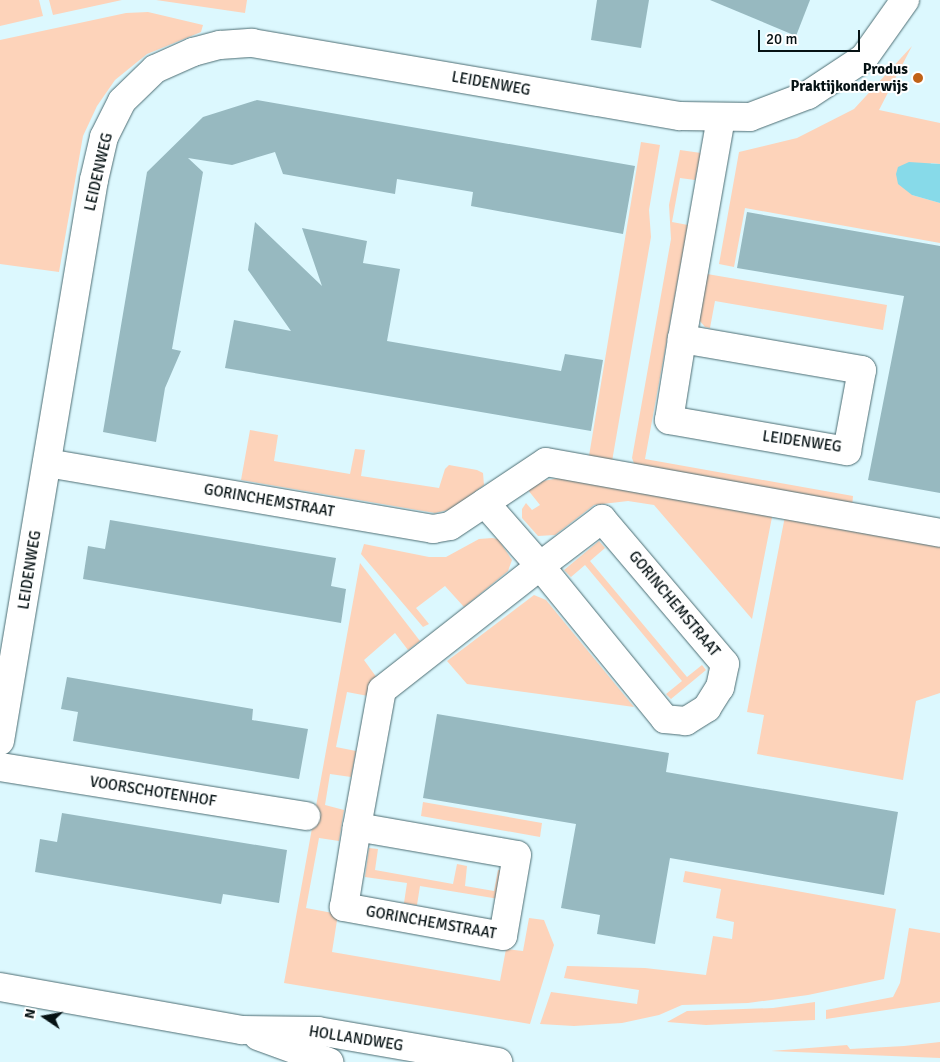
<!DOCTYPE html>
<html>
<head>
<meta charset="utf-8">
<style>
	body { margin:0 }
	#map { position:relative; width:940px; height:1062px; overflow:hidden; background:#dcf8fe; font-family:Signika,sans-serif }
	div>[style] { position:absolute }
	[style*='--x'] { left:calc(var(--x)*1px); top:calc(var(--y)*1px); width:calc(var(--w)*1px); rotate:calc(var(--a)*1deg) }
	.green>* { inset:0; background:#fdd3ba }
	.water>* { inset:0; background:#87dae9 }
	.building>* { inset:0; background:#97b9c0 }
	.roads { filter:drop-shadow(0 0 1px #4d6d73) drop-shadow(0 0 1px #4d6d73) }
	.minor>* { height:28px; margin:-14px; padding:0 14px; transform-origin:14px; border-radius:14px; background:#fff }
	.tertiary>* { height:28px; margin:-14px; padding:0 14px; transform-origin:14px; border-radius:14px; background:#fff }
	.dots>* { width:14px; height:14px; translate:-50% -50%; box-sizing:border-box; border:2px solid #fff; border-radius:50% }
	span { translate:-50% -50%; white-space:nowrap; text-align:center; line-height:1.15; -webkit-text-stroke:4px #fff; paint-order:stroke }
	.poi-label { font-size:15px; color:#061214; font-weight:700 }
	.right { translate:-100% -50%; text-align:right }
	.street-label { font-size:15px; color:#061214 }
	.north { position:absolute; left:20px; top:992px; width:50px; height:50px; -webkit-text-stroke:4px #fff; paint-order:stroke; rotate:282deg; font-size:14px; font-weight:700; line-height:20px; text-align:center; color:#061214 }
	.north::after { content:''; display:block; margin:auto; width:18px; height:22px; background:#061214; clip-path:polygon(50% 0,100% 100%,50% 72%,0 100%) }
	.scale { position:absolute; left:758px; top:30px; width:102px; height:22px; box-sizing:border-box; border:2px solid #061214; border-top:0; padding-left:6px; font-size:15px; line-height:18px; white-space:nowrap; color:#061214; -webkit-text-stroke:4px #fff; paint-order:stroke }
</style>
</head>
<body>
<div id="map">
	<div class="green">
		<i style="clip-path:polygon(0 0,39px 0,43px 16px,0 26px)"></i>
		<i style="clip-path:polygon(49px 0,122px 0,53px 15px)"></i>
		<i style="clip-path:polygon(156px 0,247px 0,245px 13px)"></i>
		<i style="clip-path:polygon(148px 12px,203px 25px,201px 32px,147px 54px,115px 80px,97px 106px,83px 136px,59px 272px,0 264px,0 40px,126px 13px)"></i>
		<i style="clip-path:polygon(912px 46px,879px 110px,940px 123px,940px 164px,931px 163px,912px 195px,940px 203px,940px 243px,745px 208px,734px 267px,719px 264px,739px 152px,797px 138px,854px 109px)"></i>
		<i style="clip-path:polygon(641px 142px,660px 145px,649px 210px,651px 237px,611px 467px,588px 462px)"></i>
		<i style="clip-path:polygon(680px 150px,701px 153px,695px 180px,680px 178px,672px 222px,688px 225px,645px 459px,853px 496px,852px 507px,635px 466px,632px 458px,671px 239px,669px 205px)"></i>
		<i style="clip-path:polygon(707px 274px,887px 305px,883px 330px,715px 301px,710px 328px,705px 327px,699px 320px)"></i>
		<i style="clip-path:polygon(250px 430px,278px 435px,274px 461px,350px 474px,355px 449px,365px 450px,361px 476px,439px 488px,445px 469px,449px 465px,477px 470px,483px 473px,484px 485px,453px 509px,435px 513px,241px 480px)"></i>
		<i style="clip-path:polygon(565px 477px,774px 507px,752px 619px,654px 505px,628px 501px,594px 505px,555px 535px,538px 536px,522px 518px,522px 509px,526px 503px,532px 510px,540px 505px,528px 490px,543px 481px)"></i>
		<i style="clip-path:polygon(786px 511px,940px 541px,940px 693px,916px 701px,903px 780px,757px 754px,764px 715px,747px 712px)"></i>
		<i style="clip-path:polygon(492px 538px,498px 539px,512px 560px,508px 571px,464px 607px,445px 586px,416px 608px,429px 624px,423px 627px,361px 554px,364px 544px,429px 557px,446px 557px,479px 539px)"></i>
		<i style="clip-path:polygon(599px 541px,605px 548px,590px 561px,687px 677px,702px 665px,706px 670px,671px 699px,666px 694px,682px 681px,585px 565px,571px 577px,564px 570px)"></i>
		<i style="clip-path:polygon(360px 563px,420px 641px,408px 650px,395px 633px,364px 660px,377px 678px,368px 696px,347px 692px,336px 747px,356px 751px,351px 777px,330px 774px,325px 805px,344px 810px,339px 841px,319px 838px,306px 908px,338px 914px,332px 952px,500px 981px,506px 949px,523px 951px,529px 918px,544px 920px,554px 945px,530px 1024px,284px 983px)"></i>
		<i style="clip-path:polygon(534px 595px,546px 600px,634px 707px,467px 684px,447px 661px)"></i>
		<i style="clip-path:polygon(423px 802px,542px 823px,540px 837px,421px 816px)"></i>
		<i style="clip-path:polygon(369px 848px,378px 849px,375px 870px,453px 884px,457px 864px,467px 866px,465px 886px,494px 891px,498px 870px,504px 871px,499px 899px,420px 886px,417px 905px,404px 903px,407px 883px,365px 877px)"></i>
		<i style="clip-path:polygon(685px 871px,896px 909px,884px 979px,808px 995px,748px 1003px,682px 1005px,659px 1015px,622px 1023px,574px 1026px,540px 1024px,551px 992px,637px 1004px,639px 990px,564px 978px,567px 966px,645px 968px,706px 975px,713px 936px,732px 939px,734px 922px,716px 918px,721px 889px,683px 882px)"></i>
		<i style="clip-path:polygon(909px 928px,940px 933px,940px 1002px,826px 1019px,826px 1010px,893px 997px,900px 983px)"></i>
		<i style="clip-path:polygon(815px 1002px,815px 1020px,706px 1025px,667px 1022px,687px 1011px,773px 1008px)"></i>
		<i style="clip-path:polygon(940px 1042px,940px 1058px,771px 1051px,847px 1045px,850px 1049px,904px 1046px)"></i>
	</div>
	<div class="water">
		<i style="clip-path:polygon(909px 162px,940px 164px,940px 203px,912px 195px,898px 184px,896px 174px,898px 167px)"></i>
	</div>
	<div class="building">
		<i style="clip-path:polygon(597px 0,649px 0,641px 48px,591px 40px)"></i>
		<i style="clip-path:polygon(710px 0,810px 0,796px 36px)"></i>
		<i style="clip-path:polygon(257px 100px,635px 166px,623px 234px,471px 206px,473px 192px,397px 179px,395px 194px,283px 174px,275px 152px,232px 165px,188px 158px,203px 172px,172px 349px,181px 351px,165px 388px,156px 442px,103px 432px,147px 172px,203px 117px)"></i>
		<i style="clip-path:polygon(747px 212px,940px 246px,940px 493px,868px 480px,904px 296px,737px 268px)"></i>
		<i style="clip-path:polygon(255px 222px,322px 286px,302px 228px,367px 241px,363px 263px,400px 269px,387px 341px,561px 371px,565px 354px,603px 360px,591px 431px,225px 368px,234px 320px,291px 331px,248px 270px)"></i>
		<i style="clip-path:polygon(110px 520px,336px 558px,331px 586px,346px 589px,341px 623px,83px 579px,88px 546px,105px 549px)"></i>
		<i style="clip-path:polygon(67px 677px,253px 709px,252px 720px,308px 729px,299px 779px,73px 741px,78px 712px,61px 709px)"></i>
		<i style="clip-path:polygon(437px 714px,669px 753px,666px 772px,898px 812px,884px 895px,670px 858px,655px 944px,597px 934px,600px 915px,561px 908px,576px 824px,423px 798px)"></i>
		<i style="clip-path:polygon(62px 813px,287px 850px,279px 903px,223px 894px,221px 904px,35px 872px,40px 839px,57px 842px)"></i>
	</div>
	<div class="roads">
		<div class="minor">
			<i style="--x:682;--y:339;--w:82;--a:99.1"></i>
			<i style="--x:669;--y:420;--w:181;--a:9.9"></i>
			<i style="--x:847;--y:451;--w:82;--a:-79.5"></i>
			<i style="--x:862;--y:370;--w:183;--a:-170.2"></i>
			<i style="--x:682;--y:339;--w:224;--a:-80"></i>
			<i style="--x:47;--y:463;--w:392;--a:9.7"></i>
			<i style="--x:433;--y:529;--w:17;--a:-10"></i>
			<i style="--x:450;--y:526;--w:115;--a:-33.7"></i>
			<i style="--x:546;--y:462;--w:400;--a:10.2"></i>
			<i style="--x:602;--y:519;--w:190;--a:49.7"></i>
			<i style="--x:725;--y:664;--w:24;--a:102"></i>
			<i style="--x:720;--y:687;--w:25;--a:122"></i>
			<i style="--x:707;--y:708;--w:25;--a:148"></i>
			<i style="--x:686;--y:721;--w:21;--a:-175"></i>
			<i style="--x:665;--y:719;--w:198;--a:-129.2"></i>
			<i style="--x:540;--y:566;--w:78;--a:-37.2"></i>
			<i style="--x:0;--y:741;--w:569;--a:-80.49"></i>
			<i style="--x:94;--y:180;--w:44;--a:-76.9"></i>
			<i style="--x:104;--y:137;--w:40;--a:-63.4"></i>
			<i style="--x:122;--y:101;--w:46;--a:-44.1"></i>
			<i style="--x:155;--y:69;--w:42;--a:-24.1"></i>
			<i style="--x:193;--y:52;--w:28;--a:-15"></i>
			<i style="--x:220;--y:45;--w:32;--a:-4"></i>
			<i style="--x:252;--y:43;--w:434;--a:9.7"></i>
			<i style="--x:680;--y:116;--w:70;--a:0.8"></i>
			<i style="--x:750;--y:117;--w:62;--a:-20.8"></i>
			<i style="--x:808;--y:95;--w:67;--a:-33.5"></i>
			<i style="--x:864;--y:58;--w:71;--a:-54.7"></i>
			<i style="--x:0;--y:767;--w:310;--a:9.1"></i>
			<i style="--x:357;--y:827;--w:162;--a:9.9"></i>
			<i style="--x:517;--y:855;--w:82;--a:99.8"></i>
			<i style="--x:503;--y:936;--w:162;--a:-169.7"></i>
			<i style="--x:344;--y:907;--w:81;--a:-80.8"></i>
			<i style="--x:357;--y:827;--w:139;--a:-79.7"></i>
			<i style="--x:382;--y:690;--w:201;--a:-38.1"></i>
			<i style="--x:540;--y:566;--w:84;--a:-131.1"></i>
		</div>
		<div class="tertiary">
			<i style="--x:0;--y:987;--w:246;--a:10.1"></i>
			<i style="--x:242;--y:1030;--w:76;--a:0.8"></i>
			<i style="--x:318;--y:1031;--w:183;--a:9.8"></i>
			<i style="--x:258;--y:1036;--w:76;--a:20.1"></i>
		</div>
	</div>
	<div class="dots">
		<i style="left:918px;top:78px;background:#c06217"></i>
	</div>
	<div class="poi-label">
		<span class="right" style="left:908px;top:78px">Produs<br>Praktijkonderwijs</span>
	</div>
	<div class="street-label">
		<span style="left:491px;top:84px;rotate:10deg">LEIDENWEG</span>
		<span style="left:99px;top:172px;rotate:-77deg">LEIDENWEG</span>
		<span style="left:802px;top:442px;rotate:8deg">LEIDENWEG</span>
		<span style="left:269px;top:501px;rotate:10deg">GORINCHEMSTRAAT</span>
		<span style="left:30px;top:570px;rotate:-81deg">LEIDENWEG</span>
		<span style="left:674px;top:604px;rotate:50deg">GORINCHEMSTRAAT</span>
		<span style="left:153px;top:792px;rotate:9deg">VOORSCHOTENHOF</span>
		<span style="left:431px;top:923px;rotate:10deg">GORINCHEMSTRAAT</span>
		<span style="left:356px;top:1039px;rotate:9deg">HOLLANDWEG</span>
	</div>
	<div class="north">N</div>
	<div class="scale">20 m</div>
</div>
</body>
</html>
